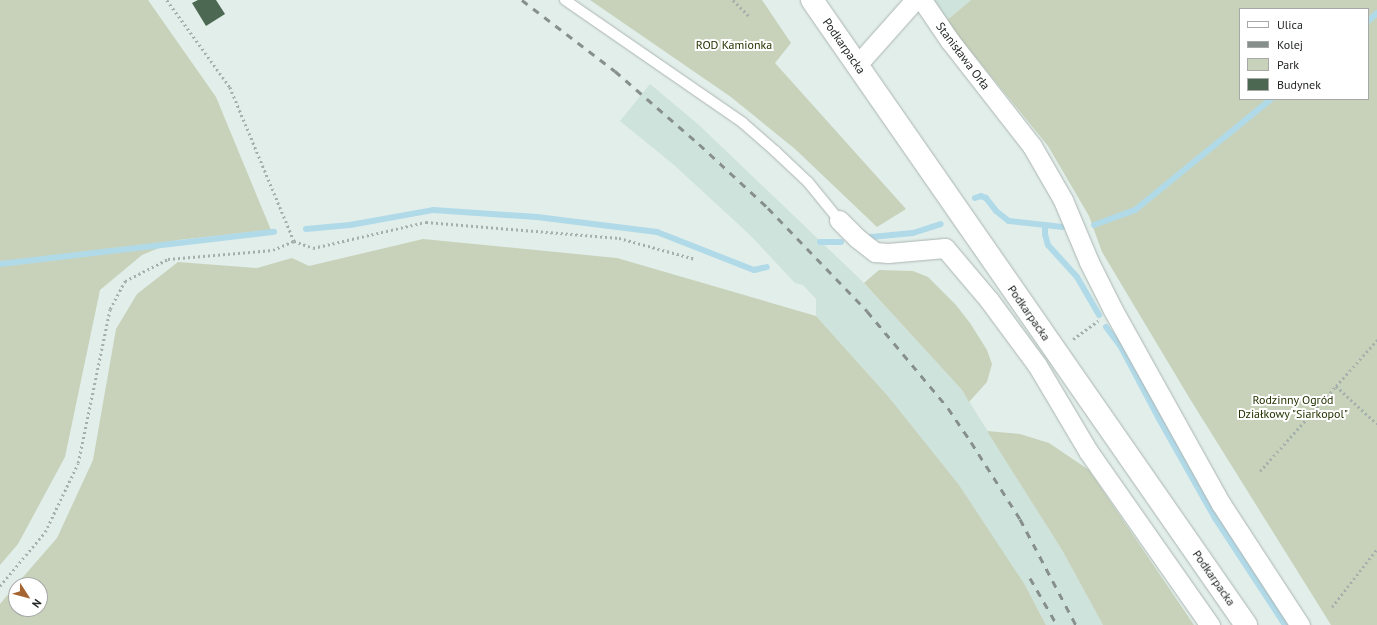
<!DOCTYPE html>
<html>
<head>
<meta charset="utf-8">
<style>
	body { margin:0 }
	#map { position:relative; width:1377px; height:625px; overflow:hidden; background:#e2eeea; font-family:"PT Sans",sans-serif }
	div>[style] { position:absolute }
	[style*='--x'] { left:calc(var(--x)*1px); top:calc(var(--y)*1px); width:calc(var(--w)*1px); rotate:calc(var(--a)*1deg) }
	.built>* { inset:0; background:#cfe3dd }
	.green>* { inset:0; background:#c8d2ba }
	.stream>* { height:6px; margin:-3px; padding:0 3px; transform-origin:3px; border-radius:3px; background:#b1dae9 }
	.building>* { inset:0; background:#4d6852 }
	.path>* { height:2.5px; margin-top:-1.25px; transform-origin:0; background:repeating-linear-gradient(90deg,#a5afac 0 2px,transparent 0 5px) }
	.roads { filter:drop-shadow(0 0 1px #abb5b2) drop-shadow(0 0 1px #abb5b2) }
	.lane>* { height:10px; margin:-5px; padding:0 5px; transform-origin:5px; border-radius:5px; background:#fff }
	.street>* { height:19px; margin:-9.5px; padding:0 9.5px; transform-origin:9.5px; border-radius:9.5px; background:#fff }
	.secondary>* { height:22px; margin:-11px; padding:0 11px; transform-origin:11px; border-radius:11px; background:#fff }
	.rail>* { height:3px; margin-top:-1.5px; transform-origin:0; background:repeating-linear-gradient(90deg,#878f8d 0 7px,transparent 0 14px) }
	span { translate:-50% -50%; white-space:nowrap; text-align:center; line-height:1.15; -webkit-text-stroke:4px #fff; paint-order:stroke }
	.park-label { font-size:12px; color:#233300 }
	.street-label { font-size:12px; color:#222625 }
	.legend { position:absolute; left:1239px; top:8px; width:130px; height:92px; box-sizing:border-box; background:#fff; border:1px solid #a7a8a8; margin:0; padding:5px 7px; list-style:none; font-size:12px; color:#222625 }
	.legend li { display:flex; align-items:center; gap:8px; height:20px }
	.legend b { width:20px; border:1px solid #a7a8a8 }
	.north { position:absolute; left:8px; top:577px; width:40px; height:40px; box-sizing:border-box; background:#fff; border:1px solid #a7a8a8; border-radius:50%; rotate:126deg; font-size:11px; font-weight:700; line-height:16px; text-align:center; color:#222625 }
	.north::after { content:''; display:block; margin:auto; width:14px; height:18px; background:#a66431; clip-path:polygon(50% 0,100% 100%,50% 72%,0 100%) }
</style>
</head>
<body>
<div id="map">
	<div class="built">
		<i style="clip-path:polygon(933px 0,971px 0,946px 21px)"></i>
		<i style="clip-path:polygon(650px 84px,699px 125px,861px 280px,962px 390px,1062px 550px,1103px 625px,1046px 625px,1025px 585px,887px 395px,816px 316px,816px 299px,803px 285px,795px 283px,750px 235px,674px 165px,620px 121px)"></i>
	</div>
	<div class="green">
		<i style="clip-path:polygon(0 0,148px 0,216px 97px,271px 230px,178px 240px,142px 255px,100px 290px,65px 457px,18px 544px,0 565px)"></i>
		<i style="clip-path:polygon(590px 0,762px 0,791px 43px,775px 63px,906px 209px,877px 227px,795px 149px,731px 97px)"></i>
		<i style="clip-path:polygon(evenodd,971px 0,1377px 0,1377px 625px,1331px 625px,1190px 399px,1102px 252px,1089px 216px,1048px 146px,946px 21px,971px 0,1240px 9px,1368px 9px,1368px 99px,1240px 99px,1240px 9px)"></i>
		<i style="clip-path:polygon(423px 239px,617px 258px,816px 316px,887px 395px,959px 485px,1025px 585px,1046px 625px,0 625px,0 604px,16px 585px,16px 609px,40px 609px,40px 585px,16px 585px,57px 538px,93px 460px,116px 329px,137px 294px,178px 262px,257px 268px,292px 258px,309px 266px)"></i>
		<i style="clip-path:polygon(879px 270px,913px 271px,928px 277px,956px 305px,970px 323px,987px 350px,992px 364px,987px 382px,969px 402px,962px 390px,864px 283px)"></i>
		<i style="clip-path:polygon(987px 431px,1020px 434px,1049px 443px,1089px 470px,1194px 625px,1103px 625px,1062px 550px)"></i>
	</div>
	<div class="stream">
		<i style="--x:1368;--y:21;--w:12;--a:-42"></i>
		<i style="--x:975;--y:198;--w:6;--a:-18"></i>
		<i style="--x:981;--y:196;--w:5;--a:22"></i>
		<i style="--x:986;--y:198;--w:16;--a:52"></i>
		<i style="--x:996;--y:211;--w:16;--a:38"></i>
		<i style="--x:1009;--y:221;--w:54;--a:6.3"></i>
		<i style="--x:1045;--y:225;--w:9;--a:90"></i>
		<i style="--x:1045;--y:234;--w:11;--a:75"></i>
		<i style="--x:1048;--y:245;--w:43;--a:47.8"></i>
		<i style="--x:1077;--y:277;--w:44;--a:59.9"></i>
		<i style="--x:1094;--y:225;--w:44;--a:-20.1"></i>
		<i style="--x:1135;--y:210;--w:176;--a:-39.2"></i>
		<i style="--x:306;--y:229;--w:44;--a:-5.2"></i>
		<i style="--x:350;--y:225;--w:84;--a:-10.2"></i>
		<i style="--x:433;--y:210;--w:104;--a:3.9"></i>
		<i style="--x:537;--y:217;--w:121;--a:7.1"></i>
		<i style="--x:657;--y:232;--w:104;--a:21.4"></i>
		<i style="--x:754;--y:270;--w:13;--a:-13"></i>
		<i style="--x:871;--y:237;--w:42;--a:-5.4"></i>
		<i style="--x:913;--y:233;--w:29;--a:-18"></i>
		<i style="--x:820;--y:242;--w:21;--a:0"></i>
		<i style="--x:0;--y:264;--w:276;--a:-6.7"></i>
		<i style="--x:1106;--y:327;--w:25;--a:53"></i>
		<i style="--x:1121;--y:347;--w:79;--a:62.1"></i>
		<i style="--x:1158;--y:417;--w:116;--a:60.6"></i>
		<i style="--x:1215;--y:518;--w:128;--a:56.8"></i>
	</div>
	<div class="building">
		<i style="clip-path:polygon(198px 0,216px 0,225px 14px,206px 26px,192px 3px)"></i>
	</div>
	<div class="path">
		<i style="--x:167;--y:0;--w:107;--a:54.1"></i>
		<i style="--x:230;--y:87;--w:167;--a:67.4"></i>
		<i style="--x:294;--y:241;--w:20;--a:20"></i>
		<i style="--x:313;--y:248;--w:116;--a:-13"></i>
		<i style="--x:426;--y:222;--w:194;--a:4.7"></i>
		<i style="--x:619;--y:238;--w:79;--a:15.4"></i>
		<i style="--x:733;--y:0;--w:24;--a:45"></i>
		<i style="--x:1073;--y:339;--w:31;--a:-36"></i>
		<i style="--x:1336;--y:386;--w:62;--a:-48.3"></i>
		<i style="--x:1260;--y:471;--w:114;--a:-48.2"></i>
		<i style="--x:1336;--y:386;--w:56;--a:42.8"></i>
		<i style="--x:0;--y:586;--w:70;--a:-50.2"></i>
		<i style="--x:45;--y:532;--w:76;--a:-64.4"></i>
		<i style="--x:78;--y:463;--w:157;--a:-78.3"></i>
		<i style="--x:110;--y:309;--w:32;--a:-62"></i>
		<i style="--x:125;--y:281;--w:48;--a:-27.1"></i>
		<i style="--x:168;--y:259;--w:105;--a:-4.9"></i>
		<i style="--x:273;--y:250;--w:23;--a:-23"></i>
		<i style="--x:1332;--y:607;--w:73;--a:-52.2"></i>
	</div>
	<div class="roads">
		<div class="lane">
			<i style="--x:565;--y:0;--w:216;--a:34.6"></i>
			<i style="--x:743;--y:123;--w:43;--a:41.2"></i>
			<i style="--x:775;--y:151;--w:45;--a:43.2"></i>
			<i style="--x:808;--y:182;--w:49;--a:50.8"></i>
		</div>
		<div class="street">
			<i style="--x:922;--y:0;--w:50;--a:55.7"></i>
			<i style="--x:950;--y:41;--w:133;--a:52"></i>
			<i style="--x:1032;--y:146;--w:62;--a:60.1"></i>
			<i style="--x:1063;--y:200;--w:67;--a:67.2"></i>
			<i style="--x:1089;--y:262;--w:54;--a:63.4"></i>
			<i style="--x:1113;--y:310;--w:222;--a:60.9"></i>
			<i style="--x:1221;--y:504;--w:145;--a:56.9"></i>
			<i style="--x:857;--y:65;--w:87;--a:-48.3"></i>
			<i style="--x:839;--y:220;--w:25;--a:45"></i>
			<i style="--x:857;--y:238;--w:23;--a:38"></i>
			<i style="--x:875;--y:252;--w:13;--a:4"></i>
			<i style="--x:888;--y:253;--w:57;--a:-5"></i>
			<i style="--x:945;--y:248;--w:68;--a:49.8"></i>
			<i style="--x:989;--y:300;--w:81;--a:53.6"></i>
			<i style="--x:1037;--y:365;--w:100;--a:59.3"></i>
			<i style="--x:1088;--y:451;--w:213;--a:55"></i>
		</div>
		<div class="secondary">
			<i style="--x:812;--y:0;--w:761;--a:55.22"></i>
		</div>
	</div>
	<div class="rail">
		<i style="--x:522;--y:0;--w:117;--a:37.4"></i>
		<i style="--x:615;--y:71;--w:111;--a:41"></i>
		<i style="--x:699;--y:144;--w:94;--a:42.8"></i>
		<i style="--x:768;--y:208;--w:143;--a:46.1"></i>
		<i style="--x:867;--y:311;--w:126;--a:50.1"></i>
		<i style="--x:948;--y:408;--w:41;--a:55.9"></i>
		<i style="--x:971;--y:442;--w:91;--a:57.5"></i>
		<i style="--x:1020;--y:519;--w:120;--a:62.2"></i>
		<i style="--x:1030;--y:578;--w:54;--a:60.1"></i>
	</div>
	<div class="park-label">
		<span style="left:734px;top:45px">ROD Kamionka</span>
		<span style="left:1293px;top:407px">Rodzinny Ogród<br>Działkowy "Siarkopol"</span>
	</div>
	<div class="street-label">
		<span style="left:844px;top:46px;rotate:55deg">Podkarpacka</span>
		<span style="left:963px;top:56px;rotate:53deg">Stanisława Orła</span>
		<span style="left:1029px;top:313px;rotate:55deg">Podkarpacka</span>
		<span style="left:1214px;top:578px;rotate:55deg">Podkarpacka</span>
	</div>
	<ul class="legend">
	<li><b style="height:5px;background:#fff"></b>Ulica</li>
	<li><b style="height:5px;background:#878f8d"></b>Kolej</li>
	<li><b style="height:11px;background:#c8d2ba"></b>Park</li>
	<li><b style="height:11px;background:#4d6852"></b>Budynek</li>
	</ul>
	<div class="north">N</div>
</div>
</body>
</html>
